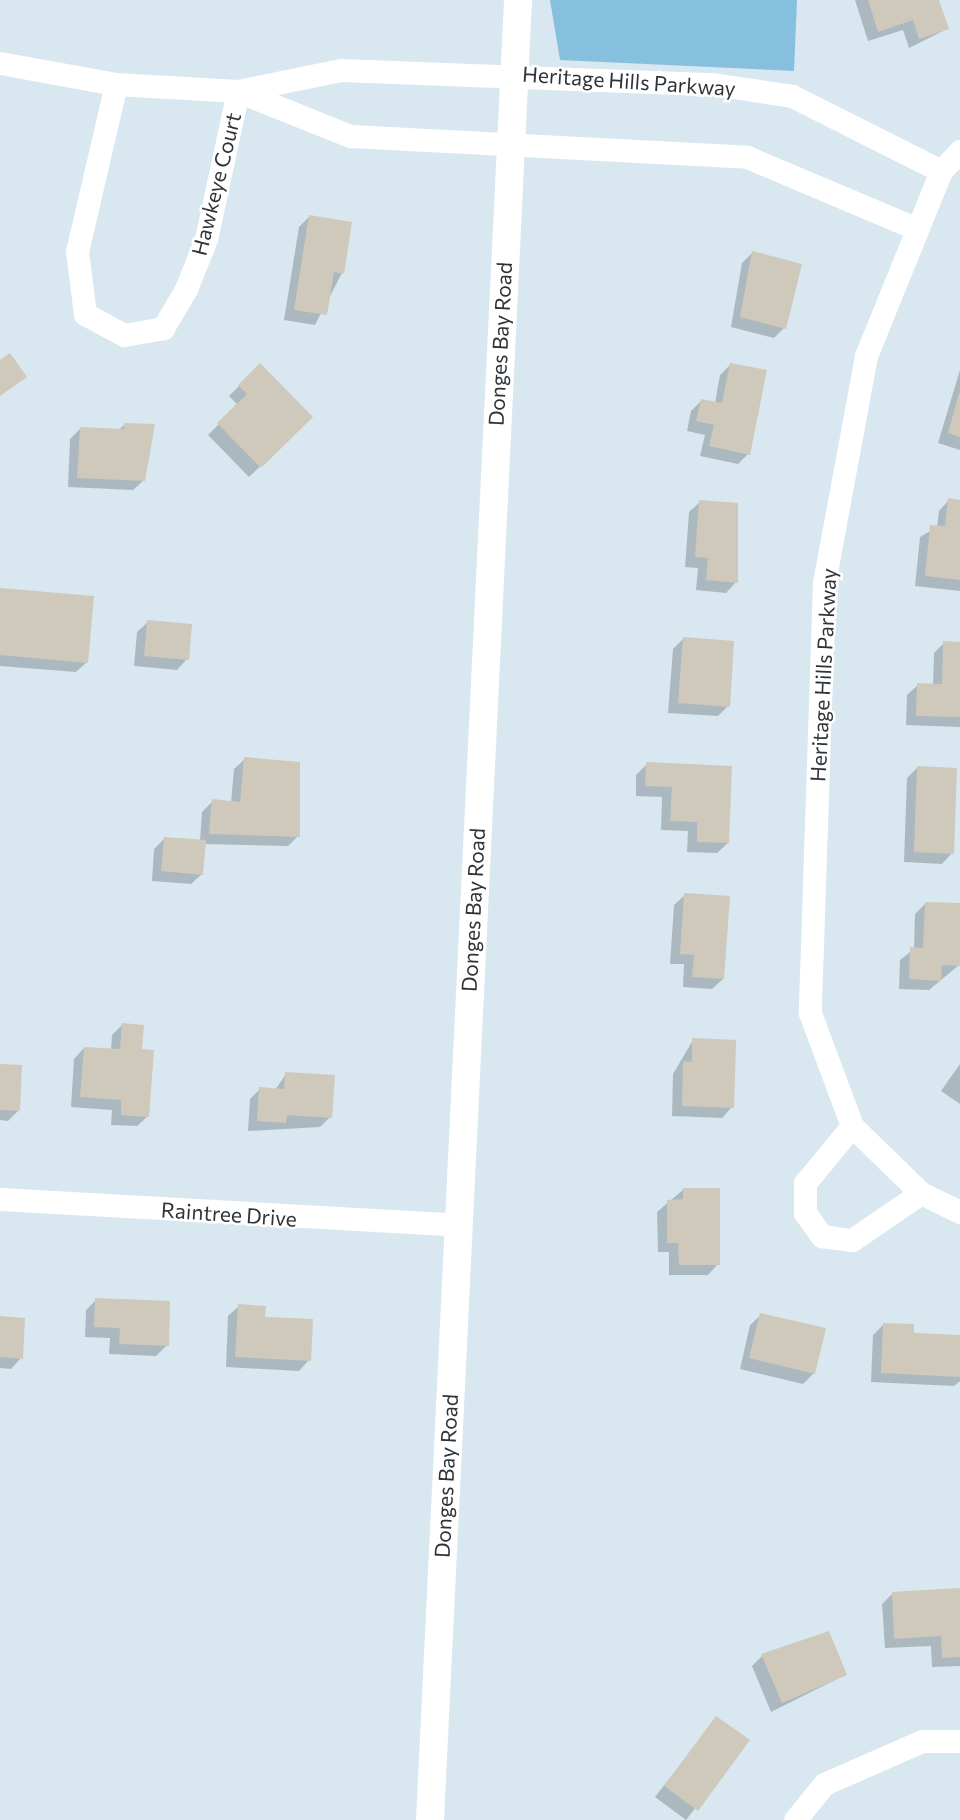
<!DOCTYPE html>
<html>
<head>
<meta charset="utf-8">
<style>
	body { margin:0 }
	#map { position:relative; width:960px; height:1820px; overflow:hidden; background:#d8e7f0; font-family:Commissioner,sans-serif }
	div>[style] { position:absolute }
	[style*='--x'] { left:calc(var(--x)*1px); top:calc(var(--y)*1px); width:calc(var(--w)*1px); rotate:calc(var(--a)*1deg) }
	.green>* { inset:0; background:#87c0de }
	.shadow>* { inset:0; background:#0003 }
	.building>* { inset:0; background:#cec9ba }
	.minor>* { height:23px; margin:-11.5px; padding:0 11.5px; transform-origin:11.5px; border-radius:11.5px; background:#fff }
	.tertiary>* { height:28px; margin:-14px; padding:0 14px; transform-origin:14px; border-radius:14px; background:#fff }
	span { translate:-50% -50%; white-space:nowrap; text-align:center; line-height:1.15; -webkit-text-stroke:5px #fff; paint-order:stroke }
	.street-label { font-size:21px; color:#2f3438 }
</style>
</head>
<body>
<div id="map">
	<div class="green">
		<i style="clip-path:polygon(550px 0,797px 0,794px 71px,560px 60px)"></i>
	</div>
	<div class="shadow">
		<i style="clip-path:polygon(855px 0,937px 0,947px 29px,909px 48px,903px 30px,868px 41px)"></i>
		<i style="clip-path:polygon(309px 217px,342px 273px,315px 325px,284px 320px,299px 227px)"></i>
		<i style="clip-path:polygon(752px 253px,784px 328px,774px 338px,731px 327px,742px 263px)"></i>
		<i style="clip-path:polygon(731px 364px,748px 454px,738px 464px,700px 456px,705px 435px,687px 431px,691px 411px,702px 400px,715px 403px,720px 375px)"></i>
		<i style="clip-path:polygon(260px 365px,311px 417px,249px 477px,208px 435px,238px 405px,229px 396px)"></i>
		<i style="clip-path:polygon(960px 370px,960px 450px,938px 443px)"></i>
		<i style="clip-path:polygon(125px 424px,144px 480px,133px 490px,68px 487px,70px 439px,80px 429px,119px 430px)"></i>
		<i style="clip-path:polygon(949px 500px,960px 501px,960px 591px,915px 586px,920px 537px,937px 527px,939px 511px)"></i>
		<i style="clip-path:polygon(700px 502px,736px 582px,726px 593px,696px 590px,698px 568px,685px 567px,689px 512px)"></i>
		<i style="clip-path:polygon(0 590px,87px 662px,76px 672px,0 666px)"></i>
		<i style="clip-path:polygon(148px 622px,187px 659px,177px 670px,134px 666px,137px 632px)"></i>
		<i style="clip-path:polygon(683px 639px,728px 706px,718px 716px,668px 713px,673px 649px)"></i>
		<i style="clip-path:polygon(944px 643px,960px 644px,960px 727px,906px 725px,907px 695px,918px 685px,933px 685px,934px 653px)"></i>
		<i style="clip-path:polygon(245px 759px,298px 836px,288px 846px,204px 844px,202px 874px,191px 884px,152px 881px,154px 849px,164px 839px,200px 841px,202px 812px,213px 801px,231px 803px,234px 769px)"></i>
		<i style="clip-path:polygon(647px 764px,730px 767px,728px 843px,717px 853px,687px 852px,688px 831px,661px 830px,662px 797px,636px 796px,636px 775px)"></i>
		<i style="clip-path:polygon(917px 768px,952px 853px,942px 864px,904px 862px,907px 778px)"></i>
		<i style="clip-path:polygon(685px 895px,723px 979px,712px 989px,683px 987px,684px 964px,670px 964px,674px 905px)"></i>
		<i style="clip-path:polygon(926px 903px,960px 905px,959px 965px,929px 990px,899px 989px,900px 960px,914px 949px,915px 914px)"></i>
		<i style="clip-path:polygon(122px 1025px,140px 1051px,148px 1116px,137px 1126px,111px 1125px,112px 1110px,71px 1107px,74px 1059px,84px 1048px,111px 1050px,112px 1035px)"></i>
		<i style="clip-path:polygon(693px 1040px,732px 1107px,722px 1118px,672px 1116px,673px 1074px)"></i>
		<i style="clip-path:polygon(960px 1064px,960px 1104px,941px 1091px)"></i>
		<i style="clip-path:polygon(0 1066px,19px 1110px,8px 1121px,0 1120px)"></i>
		<i style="clip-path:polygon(286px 1074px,330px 1117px,320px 1127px,248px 1131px,250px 1099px,260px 1089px,275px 1090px)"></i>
		<i style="clip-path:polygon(684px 1189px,718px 1264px,708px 1275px,669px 1275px,669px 1252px,658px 1252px,657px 1212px)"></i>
		<i style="clip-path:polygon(96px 1300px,167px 1345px,156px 1356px,109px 1354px,110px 1338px,85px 1337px,86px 1310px)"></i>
		<i style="clip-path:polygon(239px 1306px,264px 1318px,309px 1360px,299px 1371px,226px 1367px,228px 1316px)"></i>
		<i style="clip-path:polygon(761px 1315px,814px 1373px,803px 1384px,740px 1369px,750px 1325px)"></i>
		<i style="clip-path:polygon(0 1318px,21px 1358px,11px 1369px,0 1368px)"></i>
		<i style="clip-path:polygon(883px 1325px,912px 1335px,960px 1337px,960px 1381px,954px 1386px,871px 1382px,873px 1335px)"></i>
		<i style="clip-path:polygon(960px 1590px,960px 1666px,932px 1667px,931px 1646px,885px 1648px,882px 1604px,892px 1594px)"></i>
		<i style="clip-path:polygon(762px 1656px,845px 1675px,771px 1712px,752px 1666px)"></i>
		<i style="clip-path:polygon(717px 1718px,748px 1740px,686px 1820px,655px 1797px)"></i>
	</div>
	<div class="building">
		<i style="clip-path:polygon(868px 0,939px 0,949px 29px,919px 39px,913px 20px,878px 32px)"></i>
		<i style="clip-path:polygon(309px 215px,352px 222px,344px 274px,334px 272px,327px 315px,294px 310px)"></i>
		<i style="clip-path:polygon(752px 251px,802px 264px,786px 329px,740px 317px)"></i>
		<i style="clip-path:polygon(10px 353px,27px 377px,0 396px,0 360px)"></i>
		<i style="clip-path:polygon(260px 363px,313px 417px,261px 468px,217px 423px,247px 394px,238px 385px)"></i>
		<i style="clip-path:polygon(730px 363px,767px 370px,750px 455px,709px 446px,714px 425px,696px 421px,701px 399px,722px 403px)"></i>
		<i style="clip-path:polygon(959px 393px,960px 393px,960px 437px,948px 433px)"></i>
		<i style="clip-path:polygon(124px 423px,155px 424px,145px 481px,77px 478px,80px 427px,124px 429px)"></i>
		<i style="clip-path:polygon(948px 498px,960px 500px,960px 580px,925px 576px,930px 525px,945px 526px)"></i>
		<i style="clip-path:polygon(699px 500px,738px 503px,738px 583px,706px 580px,708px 558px,695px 557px)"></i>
		<i style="clip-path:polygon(0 588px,94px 596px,88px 663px,0 655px)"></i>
		<i style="clip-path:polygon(147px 620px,192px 624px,189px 660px,144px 656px)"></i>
		<i style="clip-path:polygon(683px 637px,734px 641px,730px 707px,678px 703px)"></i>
		<i style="clip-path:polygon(943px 641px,960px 642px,960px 717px,916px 716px,917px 683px,942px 684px)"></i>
		<i style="clip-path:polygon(244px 757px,300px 762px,300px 837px,209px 834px,212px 799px,240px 802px)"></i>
		<i style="clip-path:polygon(646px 762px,732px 766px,729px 843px,697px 842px,697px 822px,670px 821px,672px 787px,645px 786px)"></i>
		<i style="clip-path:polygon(917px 766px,957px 768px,954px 854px,914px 852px)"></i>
		<i style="clip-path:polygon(164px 837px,206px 840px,203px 875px,161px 871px)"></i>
		<i style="clip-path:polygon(684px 893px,730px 896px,724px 979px,692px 977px,694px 955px,680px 954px)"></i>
		<i style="clip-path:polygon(925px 902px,960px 903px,960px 966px,942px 965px,941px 981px,909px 979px,910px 947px,923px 948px)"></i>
		<i style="clip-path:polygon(122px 1023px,144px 1025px,142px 1049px,154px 1050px,149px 1117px,121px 1115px,121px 1100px,80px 1097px,84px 1047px,120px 1049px)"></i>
		<i style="clip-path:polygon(692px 1038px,736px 1040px,734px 1108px,682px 1106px,683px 1061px,692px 1062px)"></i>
		<i style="clip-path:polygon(0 1064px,22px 1065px,20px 1111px,0 1110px)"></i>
		<i style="clip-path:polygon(285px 1072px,335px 1075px,332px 1118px,287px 1115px,286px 1123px,257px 1121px,259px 1087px,284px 1089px)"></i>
		<i style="clip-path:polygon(683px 1188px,720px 1188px,720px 1265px,679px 1265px,678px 1243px,667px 1243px,667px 1200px,683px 1199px)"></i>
		<i style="clip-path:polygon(95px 1298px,170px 1301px,169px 1346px,119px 1344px,120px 1328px,94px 1327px)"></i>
		<i style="clip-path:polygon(238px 1304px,266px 1306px,265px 1317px,313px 1319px,311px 1361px,235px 1357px)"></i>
		<i style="clip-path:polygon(760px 1313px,826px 1328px,815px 1374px,749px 1358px)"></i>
		<i style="clip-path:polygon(0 1316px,25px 1318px,23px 1359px,0 1357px)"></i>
		<i style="clip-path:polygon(883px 1323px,914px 1324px,914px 1333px,960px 1335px,960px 1377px,881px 1373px)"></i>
		<i style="clip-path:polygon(960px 1588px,960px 1657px,942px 1658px,941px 1636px,894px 1639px,892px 1592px)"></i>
		<i style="clip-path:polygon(829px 1631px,847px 1675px,782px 1703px,761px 1654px)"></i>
		<i style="clip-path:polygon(716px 1716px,750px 1740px,698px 1811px,664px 1786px)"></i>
	</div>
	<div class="minor">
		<i style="--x:0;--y:63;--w:118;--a:10.3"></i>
		<i style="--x:116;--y:84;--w:122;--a:3.3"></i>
		<i style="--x:238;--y:91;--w:105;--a:-11.5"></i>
		<i style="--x:341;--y:70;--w:372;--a:2.2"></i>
		<i style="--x:713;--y:84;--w:80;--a:8.6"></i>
		<i style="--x:792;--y:96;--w:167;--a:26.7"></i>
		<i style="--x:116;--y:84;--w:171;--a:103.1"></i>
		<i style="--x:77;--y:251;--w:64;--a:82.8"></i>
		<i style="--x:85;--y:314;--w:44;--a:28.3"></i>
		<i style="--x:124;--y:335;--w:40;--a:-10"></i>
		<i style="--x:163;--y:328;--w:45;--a:-59.5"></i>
		<i style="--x:186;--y:289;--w:54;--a:-68.2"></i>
		<i style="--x:206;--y:239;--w:151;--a:-77.8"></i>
		<i style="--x:238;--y:91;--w:121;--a:21.9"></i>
		<i style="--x:350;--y:136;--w:398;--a:3"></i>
		<i style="--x:747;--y:157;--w:182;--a:22.9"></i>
		<i style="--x:960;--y:151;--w:28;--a:134"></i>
		<i style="--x:941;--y:171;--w:200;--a:112.1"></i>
		<i style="--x:866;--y:356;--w:231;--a:100.5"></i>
		<i style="--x:824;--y:583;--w:430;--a:91.9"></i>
		<i style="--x:810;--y:1013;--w:121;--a:69.6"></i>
		<i style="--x:852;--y:1126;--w:96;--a:44.2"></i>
		<i style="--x:921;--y:1193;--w:43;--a:26"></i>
		<i style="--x:852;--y:1126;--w:74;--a:129.5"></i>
		<i style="--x:805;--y:1183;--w:30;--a:90"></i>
		<i style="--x:805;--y:1213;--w:29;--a:54"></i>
		<i style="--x:822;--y:1236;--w:30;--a:8"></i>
		<i style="--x:852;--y:1240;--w:83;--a:-34.3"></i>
		<i style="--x:0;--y:1199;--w:460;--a:3.2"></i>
		<i style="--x:795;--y:1820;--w:46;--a:-51.1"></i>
		<i style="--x:824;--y:1784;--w:107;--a:-23.7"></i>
		<i style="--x:922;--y:1741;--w:38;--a:0"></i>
	</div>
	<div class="tertiary">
		<i style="--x:430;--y:1820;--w:1822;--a:-87.23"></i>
	</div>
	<div class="street-label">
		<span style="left:629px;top:81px;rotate:4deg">Heritage Hills Parkway</span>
		<span style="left:216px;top:184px;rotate:-76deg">Hawkeye Court</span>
		<span style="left:500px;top:344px;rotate:-87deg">Donges Bay Road</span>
		<span style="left:823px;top:675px;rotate:-87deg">Heritage Hills Parkway</span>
		<span style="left:473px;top:910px;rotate:-87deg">Donges Bay Road</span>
		<span style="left:229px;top:1214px;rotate:4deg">Raintree Drive</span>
		<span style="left:446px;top:1476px;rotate:-87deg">Donges Bay Road</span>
	</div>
</div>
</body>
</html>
